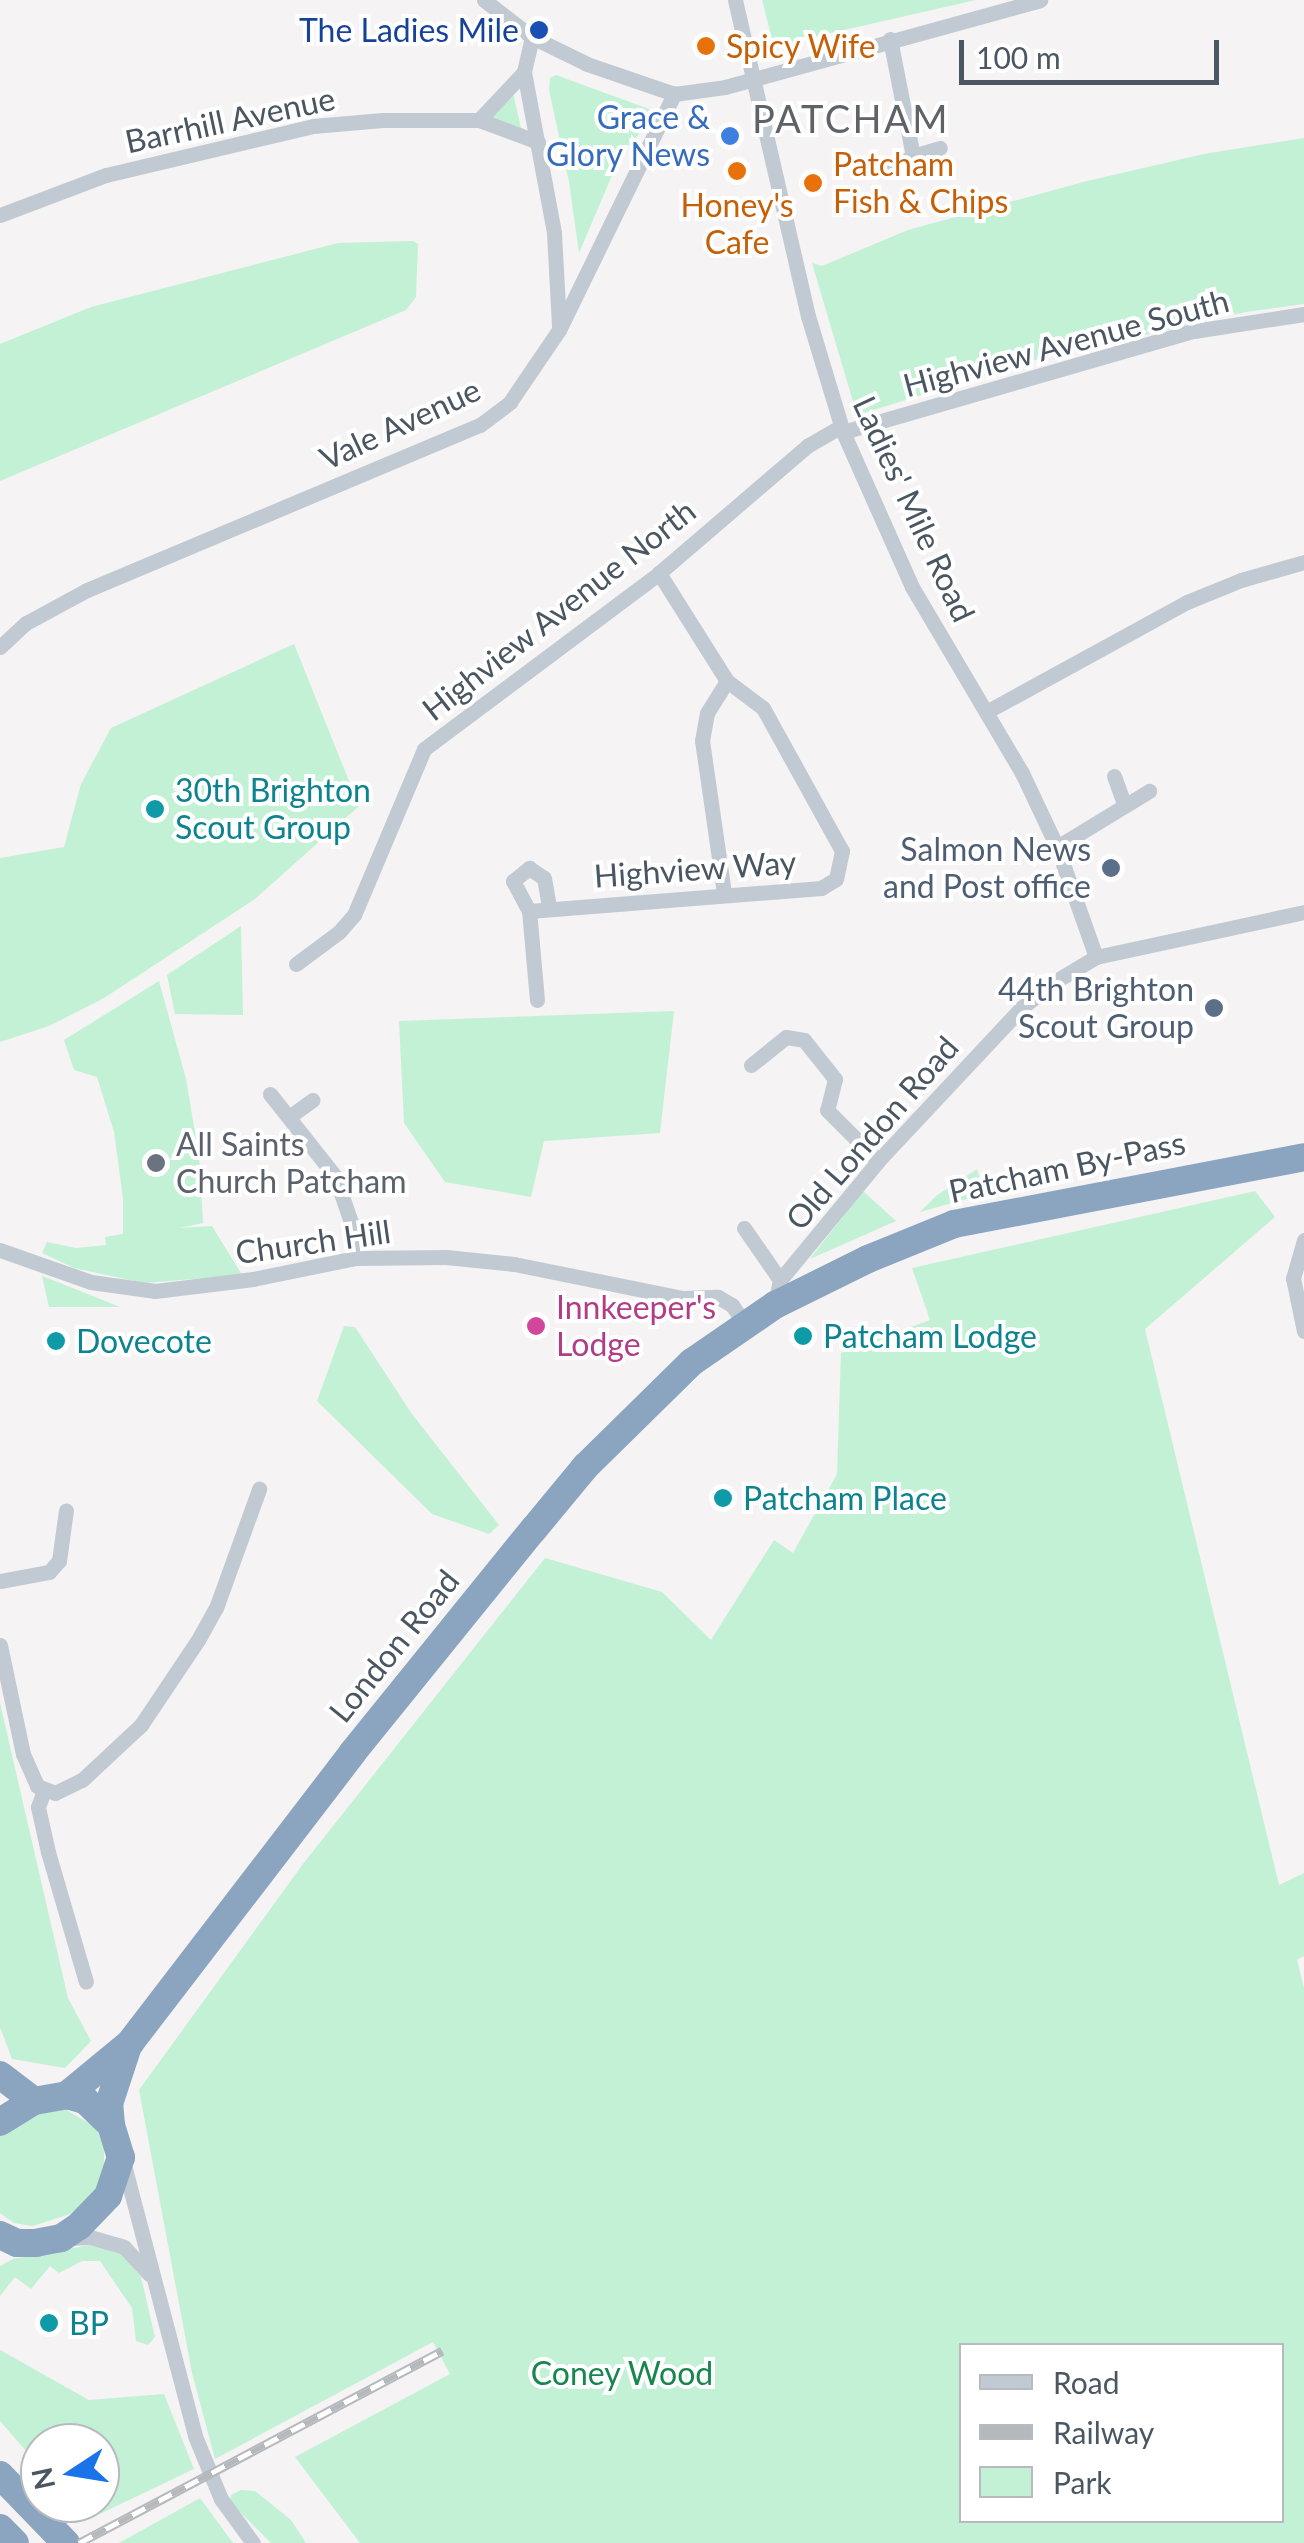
<!DOCTYPE html>
<html>
<head>
<meta charset="utf-8">
<style>
	body { margin:0 }
	#map { position:relative; width:1304px; height:2543px; overflow:hidden; background:#f5f3f3; font-family:Lato,sans-serif }
	div>[style] { position:absolute }
	[style*='--x'] { left:calc(var(--x)*1px); top:calc(var(--y)*1px); width:calc(var(--w)*1px); rotate:calc(var(--a)*1deg) }
	.green>* { inset:0; background:#c3f1d5 }
	.street>* { height:15px; margin:-7.5px; padding:0 7.5px; transform-origin:7.5px; border-radius:7.5px; background:#c1cad2 }
	.highway>* { height:28px; margin:-14px; padding:0 14px; transform-origin:14px; border-radius:14px; background:#8ba5c1 }
	.rail>* { height:9px; margin-top:-4.5px; transform-origin:0; background:repeating-linear-gradient(90deg,#fff 0 15px,#b5b8bd 0 30px); box-sizing:border-box; border-block:2px solid #b5b8bd }
	.dots>* { width:28px; height:28px; translate:-50% -50%; box-sizing:border-box; border:5px solid #fff; border-radius:50% }
	span { translate:-50% -50%; white-space:nowrap; text-align:center; line-height:1.15; -webkit-text-stroke:8px #fff; paint-order:stroke }
	.transit-label { font-size:32px; color:#164399 }
	.right { translate:-100% -50%; text-align:right }
	.food-label { font-size:32px; color:#c56008 }
	.left { translate:0 -50%; text-align:left }
	.shop-label { font-size:32px; color:#366cbe }
	.street-label { font-size:32px; color:#4a5661 }
	.culture-label { font-size:32px; color:#0d838f }
	.service-label { font-size:32px; color:#4e5e75 }
	.worship-label { font-size:32px; color:#5b616d }
	.hotel-label { font-size:32px; color:#b23c85 }
	.park-label { font-size:32px; color:#17864f }
	.quarter-label { font-size:38px; color:#5f6368; letter-spacing:2.5px }
	.legend { position:absolute; left:959px; top:2343px; width:325px; height:180px; box-sizing:border-box; background:#fff; border:2px solid #b7bbc0; margin:0; padding:12px 18px; list-style:none; font-size:30px; color:#4a5661 }
	.legend li { display:flex; align-items:center; gap:20px; height:50px }
	.legend b { width:50px; border:2px solid #b7bbc0 }
	.north { position:absolute; left:20px; top:2423px; width:100px; height:100px; box-sizing:border-box; background:#fff; border:2px solid #b7bbc0; border-radius:50%; rotate:258deg; font-size:28px; font-weight:700; line-height:40px; text-align:center; color:#4a5661 }
	.north::after { content:''; display:block; margin:auto; width:35px; height:45px; background:#1a73e8; clip-path:polygon(50% 0,100% 100%,50% 72%,0 100%) }
	.scale { position:absolute; left:959px; top:40px; width:260px; height:45px; box-sizing:border-box; border:5px solid #4a5661; border-top:0; padding-left:12px; font-size:30px; line-height:35px; white-space:nowrap; color:#4a5661; -webkit-text-stroke:8px #fff; paint-order:stroke }
</style>
</head>
<body>
<div id="map">
	<div class="green">
		<i style="clip-path:polygon(762px 0,976px 0,774px 46px)"></i>
		<i style="clip-path:polygon(556px 75px,649px 109px,652px 117px,619px 159px,579px 253px,569px 182px,549px 90px,550px 78px)"></i>
		<i style="clip-path:polygon(513px 93px,521px 128px,486px 117px)"></i>
		<i style="clip-path:polygon(1304px 138px,1304px 304px,1246px 312px,1035px 360px,857px 415px,812px 263px,822px 266px,908px 230px,1083px 182px,1204px 154px)"></i>
		<i style="clip-path:polygon(413px 241px,418px 244px,416px 297px,406px 310px,0 481px,0 344px,91px 307px,338px 243px)"></i>
		<i style="clip-path:polygon(294px 644px,359px 806px,255px 899px,104px 998px,49px 1026px,0 1042px,0 858px,64px 847px,81px 784px,111px 728px)"></i>
		<i style="clip-path:polygon(241px 926px,243px 1015px,175px 1014px,167px 975px)"></i>
		<i style="clip-path:polygon(159px 981px,186px 1079px,199px 1156px,203px 1223px,180px 1228px,212px 1226px,242px 1275px,144px 1283px,74px 1268px,42px 1253px,47px 1242px,76px 1248px,106px 1245px,105px 1237px,123px 1234px,123px 1198px,114px 1132px,97px 1077px,74px 1070px,64px 1040px)"></i>
		<i style="clip-path:polygon(674px 1011px,660px 1133px,544px 1141px,531px 1197px,445px 1182px,404px 1123px,399px 1021px)"></i>
		<i style="clip-path:polygon(977px 1169px,984px 1194px,920px 1212px,936px 1196px)"></i>
		<i style="clip-path:polygon(863px 1191px,896px 1221px,810px 1259px)"></i>
		<i style="clip-path:polygon(evenodd,1255px 1191px,1275px 1217px,1145px 1329px,1279px 1885px,1304px 1873px,1304px 1956px,1297px 1960px,1304px 1988px,1304px 2543px,360px 2543px,295px 2457px,450px 2374px,433px 2342px,215px 2459px,192px 2373px,139px 2090px,303px 1864px,545px 1558px,662px 1592px,711px 1640px,774px 1540px,793px 1553px,837px 1474px,841px 1353px,930px 1320px,912px 1268px,1255px 1191px,962px 2346px,1282px 2346px,1282px 2520px,962px 2520px,962px 2346px)"></i>
		<i style="clip-path:polygon(42px 1276px,93px 1296px,120px 1307px,49px 1307px)"></i>
		<i style="clip-path:polygon(344px 1326px,355px 1327px,412px 1414px,499px 1525px,489px 1534px,432px 1514px,317px 1401px)"></i>
		<i style="clip-path:polygon(0 1703px,68px 1998px,91px 2041px,65px 2068px,12px 2059px,0 2027px)"></i>
		<i style="clip-path:polygon(65px 2109px,95px 2127px,104px 2144px,104px 2175px,92px 2197px,73px 2213px,33px 2226px,14px 2223px,0 2213px,0 2135px,24px 2116px)"></i>
		<i style="clip-path:polygon(90px 2245px,120px 2252px,141px 2277px,155px 2337px,148px 2345px,136px 2341px,132px 2308px,100px 2261px,82px 2261px,59px 2273px,50px 2266px,31px 2289px,15px 2277px,0 2296px,0 2266px,13px 2259px)"></i>
		<i style="clip-path:polygon(0 2350px,89px 2400px,164px 2394px,194px 2469px,87px 2520px,72px 2503px,100px 2503px,100px 2443px,40px 2443px,40px 2467px,0 2421px)"></i>
		<i style="clip-path:polygon(241px 2490px,255px 2491px,291px 2520px,306px 2543px,271px 2543px,230px 2502px,231px 2495px)"></i>
		<i style="clip-path:polygon(200px 2498px,233px 2543px,119px 2543px)"></i>
	</div>
	<div class="street">
		<i style="--x:484;--y:0;--w:61;--a:37.6"></i>
		<i style="--x:532;--y:37;--w:61;--a:26.1"></i>
		<i style="--x:587;--y:64;--w:92;--a:19"></i>
		<i style="--x:674;--y:94;--w:51;--a:-7.8"></i>
		<i style="--x:725;--y:87;--w:327;--a:-15.4"></i>
		<i style="--x:735;--y:0;--w:324;--a:77"></i>
		<i style="--x:808;--y:316;--w:121;--a:73.2"></i>
		<i style="--x:843;--y:432;--w:170;--a:66"></i>
		<i style="--x:912;--y:587;--w:216;--a:59.4"></i>
		<i style="--x:1022;--y:773;--w:82;--a:64.7"></i>
		<i style="--x:1057;--y:847;--w:117;--a:70.5"></i>
		<i style="--x:532;--y:37;--w:36;--a:103"></i>
		<i style="--x:524;--y:72;--w:164;--a:79.4"></i>
		<i style="--x:554;--y:233;--w:93;--a:86.9"></i>
		<i style="--x:890;--y:39;--w:119;--a:78.9"></i>
		<i style="--x:913;--y:156;--w:22;--a:150"></i>
		<i style="--x:479;--y:120;--w:66;--a:-46.8"></i>
		<i style="--x:913;--y:156;--w:28;--a:-17"></i>
		<i style="--x:0;--y:215;--w:113;--a:-20.7"></i>
		<i style="--x:106;--y:175;--w:213;--a:-13.3"></i>
		<i style="--x:313;--y:126;--w:70;--a:-4.9"></i>
		<i style="--x:383;--y:120;--w:96;--a:0"></i>
		<i style="--x:479;--y:120;--w:63;--a:20.4"></i>
		<i style="--x:843;--y:432;--w:365;--a:-16.1"></i>
		<i style="--x:1194;--y:331;--w:111;--a:-8.8"></i>
		<i style="--x:0;--y:647;--w:35;--a:-43"></i>
		<i style="--x:26;--y:623;--w:69;--a:-28.4"></i>
		<i style="--x:87;--y:590;--w:426;--a:-22.8"></i>
		<i style="--x:480;--y:425;--w:38;--a:-37"></i>
		<i style="--x:510;--y:402;--w:87;--a:-55.8"></i>
		<i style="--x:559;--y:330;--w:263;--a:-64"></i>
		<i style="--x:986;--y:712;--w:229;--a:-28.7"></i>
		<i style="--x:1187;--y:602;--w:58;--a:-22.2"></i>
		<i style="--x:1241;--y:580;--w:66;--a:-15.9"></i>
		<i style="--x:1114;--y:776;--w:30;--a:70"></i>
		<i style="--x:1057;--y:847;--w:108;--a:-31.3"></i>
		<i style="--x:724;--y:893;--w:154;--a:-98.2"></i>
		<i style="--x:702;--y:741;--w:28;--a:-80"></i>
		<i style="--x:707;--y:713;--w:38;--a:-58"></i>
		<i style="--x:529;--y:911;--w:34;--a:-118"></i>
		<i style="--x:513;--y:881;--w:21;--a:-39"></i>
		<i style="--x:529;--y:868;--w:18;--a:34"></i>
		<i style="--x:544;--y:878;--w:29;--a:80"></i>
		<i style="--x:296;--y:964;--w:54;--a:-36.7"></i>
		<i style="--x:339;--y:932;--w:23;--a:-49"></i>
		<i style="--x:354;--y:915;--w:180;--a:-67.1"></i>
		<i style="--x:424;--y:749;--w:294;--a:-36.8"></i>
		<i style="--x:659;--y:573;--w:195;--a:-40.6"></i>
		<i style="--x:807;--y:446;--w:39;--a:-30"></i>
		<i style="--x:537;--y:1000;--w:89;--a:-95.1"></i>
		<i style="--x:529;--y:911;--w:293;--a:-4.5"></i>
		<i style="--x:821;--y:888;--w:17;--a:-31"></i>
		<i style="--x:836;--y:879;--w:29;--a:-78"></i>
		<i style="--x:842;--y:851;--w:163;--a:-118.9"></i>
		<i style="--x:763;--y:708;--w:45;--a:-143.1"></i>
		<i style="--x:727;--y:681;--w:128;--a:-122.2"></i>
		<i style="--x:751;--y:1065;--w:45;--a:-38.7"></i>
		<i style="--x:786;--y:1037;--w:18;--a:9"></i>
		<i style="--x:804;--y:1040;--w:50;--a:51.5"></i>
		<i style="--x:835;--y:1079;--w:32;--a:104"></i>
		<i style="--x:827;--y:1110;--w:72;--a:45"></i>
		<i style="--x:270;--y:1094;--w:105;--a:51.6"></i>
		<i style="--x:335;--y:1176;--w:52;--a:70.9"></i>
		<i style="--x:352;--y:1225;--w:33;--a:85"></i>
		<i style="--x:289;--y:1117;--w:29;--a:-36"></i>
		<i style="--x:744;--y:1228;--w:63;--a:55.3"></i>
		<i style="--x:1304;--y:1240;--w:40;--a:106"></i>
		<i style="--x:1293;--y:1278;--w:54;--a:78.3"></i>
		<i style="--x:0;--y:1250;--w:96;--a:19.4"></i>
		<i style="--x:91;--y:1282;--w:65;--a:8"></i>
		<i style="--x:155;--y:1291;--w:99;--a:-7"></i>
		<i style="--x:253;--y:1279;--w:104;--a:-11.6"></i>
		<i style="--x:355;--y:1258;--w:91;--a:-0.6"></i>
		<i style="--x:446;--y:1257;--w:68;--a:5.9"></i>
		<i style="--x:514;--y:1264;--w:171;--a:11.4"></i>
		<i style="--x:682;--y:1298;--w:36;--a:-2"></i>
		<i style="--x:718;--y:1297;--w:16;--a:30"></i>
		<i style="--x:732;--y:1305;--w:22;--a:56"></i>
		<i style="--x:775;--y:1305;--w:25;--a:-79"></i>
		<i style="--x:780;--y:1280;--w:154;--a:-50.5"></i>
		<i style="--x:878;--y:1161;--w:209;--a:-46.9"></i>
		<i style="--x:1021;--y:1008;--w:44;--a:-37.6"></i>
		<i style="--x:1056;--y:981;--w:47;--a:-31"></i>
		<i style="--x:1096;--y:957;--w:213;--a:-12.2"></i>
		<i style="--x:0;--y:1581;--w:50;--a:-10.4"></i>
		<i style="--x:49;--y:1572;--w:15;--a:-48"></i>
		<i style="--x:59;--y:1561;--w:51;--a:-82.2"></i>
		<i style="--x:0;--y:1645;--w:111;--a:78.1"></i>
		<i style="--x:23;--y:1754;--w:35;--a:66"></i>
		<i style="--x:37;--y:1786;--w:19;--a:21"></i>
		<i style="--x:55;--y:1793;--w:30;--a:-26"></i>
		<i style="--x:82;--y:1780;--w:81;--a:-43"></i>
		<i style="--x:141;--y:1725;--w:102;--a:-56.2"></i>
		<i style="--x:198;--y:1640;--w:37;--a:-61"></i>
		<i style="--x:216;--y:1608;--w:127;--a:-70.1"></i>
		<i style="--x:44;--y:1791;--w:17;--a:111"></i>
		<i style="--x:38;--y:1807;--w:46;--a:77.5"></i>
		<i style="--x:48;--y:1852;--w:135;--a:73.7"></i>
		<i style="--x:123;--y:2161;--w:284;--a:75.3"></i>
		<i style="--x:195;--y:2436;--w:68;--a:67.6"></i>
		<i style="--x:221;--y:2499;--w:54;--a:54"></i>
		<i style="--x:70;--y:2238;--w:20;--a:-3"></i>
		<i style="--x:90;--y:2237;--w:35;--a:16"></i>
		<i style="--x:124;--y:2247;--w:37;--a:47"></i>
	</div>
	<div class="highway">
		<i style="--x:0;--y:2075;--w:43;--a:37.4"></i>
		<i style="--x:67;--y:2095;--w:82;--a:-39.5"></i>
		<i style="--x:130;--y:2043;--w:367;--a:-52.5"></i>
		<i style="--x:353;--y:1752;--w:286;--a:-51"></i>
		<i style="--x:533;--y:1530;--w:83;--a:-50.4"></i>
		<i style="--x:586;--y:1466;--w:148;--a:-44.5"></i>
		<i style="--x:692;--y:1362;--w:101;--a:-34.5"></i>
		<i style="--x:775;--y:1305;--w:104;--a:-26.3"></i>
		<i style="--x:868;--y:1259;--w:93;--a:-22.1"></i>
		<i style="--x:954;--y:1224;--w:356;--a:-10.8"></i>
		<i style="--x:0;--y:2122;--w:40;--a:-32"></i>
		<i style="--x:34;--y:2101;--w:34;--a:-10"></i>
		<i style="--x:67;--y:2095;--w:19;--a:16"></i>
		<i style="--x:85;--y:2100;--w:36;--a:44"></i>
		<i style="--x:111;--y:2125;--w:34;--a:73"></i>
		<i style="--x:121;--y:2157;--w:41;--a:108.4"></i>
		<i style="--x:108;--y:2196;--w:42;--a:134"></i>
		<i style="--x:79;--y:2226;--w:22;--a:146"></i>
		<i style="--x:61;--y:2238;--w:25;--a:169"></i>
		<i style="--x:36;--y:2243;--w:19;--a:180"></i>
		<i style="--x:17;--y:2243;--w:19;--a:-155"></i>
		<i style="--x:111;--y:2125;--w:21;--a:-95"></i>
		<i style="--x:109;--y:2104;--w:58;--a:-71.9"></i>
		<i style="--x:0;--y:2475;--w:95;--a:45.9"></i>
		<i style="--x:0;--y:2528;--w:21;--a:45"></i>
	</div>
	<div class="rail">
		<i style="--x:79;--y:2543;--w:411;--a:-27.9"></i>
	</div>
	<div class="dots">
		<i style="left:539px;top:30px;background:#1a4fb4"></i>
		<i style="left:706px;top:46px;background:#e8710a"></i>
		<i style="left:730px;top:136px;background:#3f7fe0"></i>
		<i style="left:737px;top:171px;background:#e8710a"></i>
		<i style="left:813px;top:183px;background:#e8710a"></i>
		<i style="left:155px;top:809px;background:#0f9aa8"></i>
		<i style="left:1111px;top:868px;background:#5c6f8a"></i>
		<i style="left:1214px;top:1008px;background:#5c6f8a"></i>
		<i style="left:156px;top:1163px;background:#6b7280"></i>
		<i style="left:536px;top:1326px;background:#d1479c"></i>
		<i style="left:803px;top:1336px;background:#0f9aa8"></i>
		<i style="left:56px;top:1341px;background:#0f9aa8"></i>
		<i style="left:723px;top:1498px;background:#0f9aa8"></i>
		<i style="left:49px;top:2323px;background:#0f9aa8"></i>
	</div>
	<div class="transit-label">
		<span class="right" style="left:519px;top:30px">The Ladies Mile</span>
	</div>
	<div class="food-label">
		<span class="left" style="left:726px;top:46px">Spicy Wife</span>
		<span class="left" style="left:833px;top:183px">Patcham<br>Fish &amp; Chips</span>
		<span style="left:737px;top:224px">Honey's<br>Cafe</span>
	</div>
	<div class="shop-label">
		<span class="right" style="left:710px;top:136px">Grace &amp;<br>Glory News</span>
	</div>
	<div class="street-label">
		<span style="left:230px;top:120px;rotate:-12deg">Barrhill Avenue</span>
		<span style="left:1066px;top:343px;rotate:-15deg">Highview Avenue South</span>
		<span style="left:400px;top:424px;rotate:-25deg">Vale Avenue</span>
		<span style="left:914px;top:509px;rotate:65deg">Ladies' Mile Road</span>
		<span style="left:559px;top:610px;rotate:-38deg">Highview Avenue North</span>
		<span style="left:695px;top:869px;rotate:-4deg">Highview Way</span>
		<span style="left:872px;top:1133px;rotate:-49deg">Old London Road</span>
		<span style="left:1067px;top:1167px;rotate:-12deg">Patcham By-Pass</span>
		<span style="left:313px;top:1242px;rotate:-8deg">Church Hill</span>
		<span style="left:394px;top:1646px;rotate:-51deg">London Road</span>
	</div>
	<div class="culture-label">
		<span class="left" style="left:175px;top:809px">30th Brighton<br>Scout Group</span>
		<span class="left" style="left:823px;top:1336px">Patcham Lodge</span>
		<span class="left" style="left:76px;top:1341px">Dovecote</span>
		<span class="left" style="left:743px;top:1498px">Patcham Place</span>
		<span class="left" style="left:69px;top:2323px">BP</span>
	</div>
	<div class="service-label">
		<span class="right" style="left:1091px;top:868px">Salmon News<br>and Post office</span>
		<span class="right" style="left:1194px;top:1008px">44th Brighton<br>Scout Group</span>
	</div>
	<div class="worship-label">
		<span class="left" style="left:176px;top:1163px">All Saints<br>Church Patcham</span>
	</div>
	<div class="hotel-label">
		<span class="left" style="left:556px;top:1326px">Innkeeper's<br>Lodge</span>
	</div>
	<div class="park-label">
		<span style="left:622px;top:2373px">Coney Wood</span>
	</div>
	<div class="quarter-label">
		<span style="left:851px;top:119px">PATCHAM</span>
	</div>
	<ul class="legend">
	<li><b style="height:12px;background:#c1cad2"></b>Road</li>
	<li><b style="height:12px;background:#b5b8bd"></b>Railway</li>
	<li><b style="height:28px;background:#c3f1d5"></b>Park</li>
	</ul>
	<div class="north">N</div>
	<div class="scale">100 m</div>
</div>
</body>
</html>
